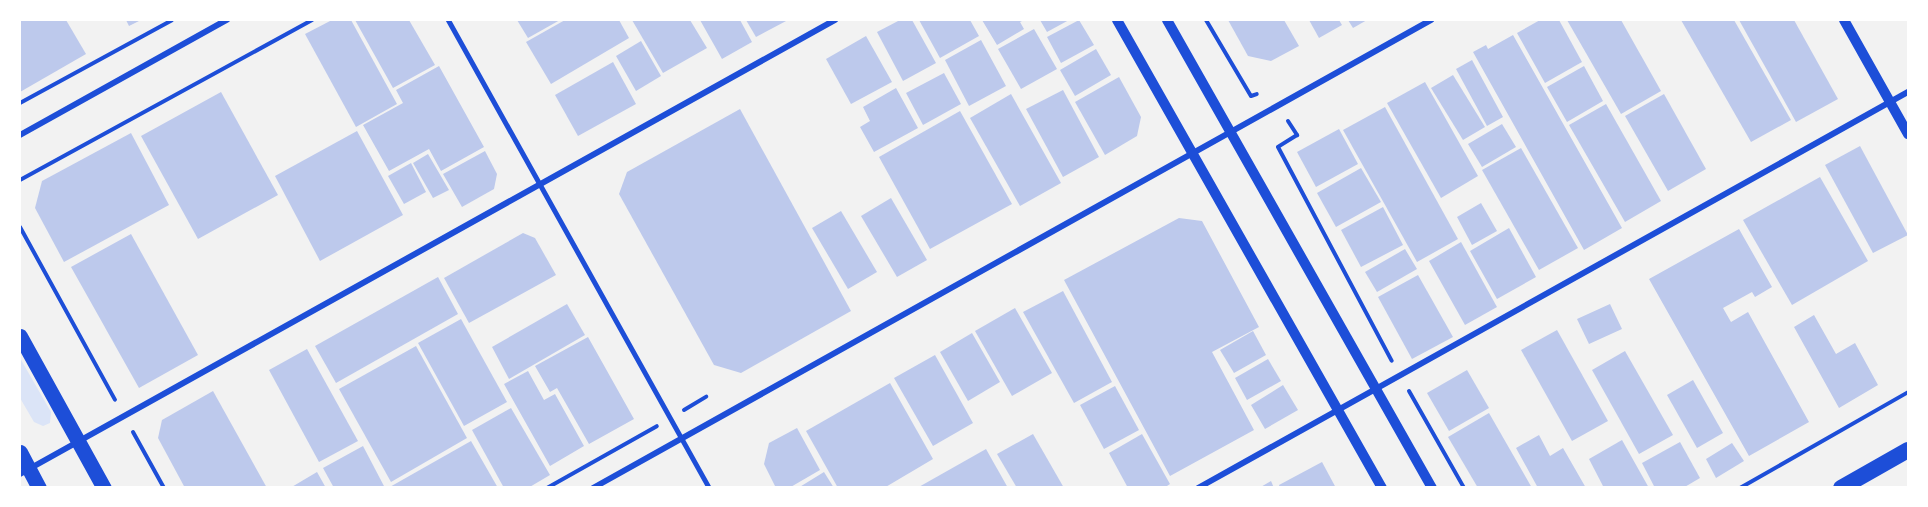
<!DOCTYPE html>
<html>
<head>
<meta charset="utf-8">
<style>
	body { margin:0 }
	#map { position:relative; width:1928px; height:507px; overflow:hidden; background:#f2f2f2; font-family:"Zilla Slab",serif }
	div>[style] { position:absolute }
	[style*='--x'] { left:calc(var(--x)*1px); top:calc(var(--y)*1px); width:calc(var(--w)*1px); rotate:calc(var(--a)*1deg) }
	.green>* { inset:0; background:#dbe4f7 }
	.building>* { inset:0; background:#bdc9ec }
	.path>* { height:4px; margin:-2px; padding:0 2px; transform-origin:2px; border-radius:2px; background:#1d4ed8 }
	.pedestrian>* { height:5px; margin:-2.5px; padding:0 2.5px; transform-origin:2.5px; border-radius:2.5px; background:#1d4ed8 }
	.minor>* { height:6px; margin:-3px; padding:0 3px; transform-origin:3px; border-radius:3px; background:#1d4ed8 }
	.tertiary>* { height:10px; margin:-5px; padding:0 5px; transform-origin:5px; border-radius:5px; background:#1d4ed8 }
	.primary>* { height:15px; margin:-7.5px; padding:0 7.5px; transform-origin:7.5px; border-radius:7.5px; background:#1d4ed8 }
	.trunk>* { height:16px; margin:-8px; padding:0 8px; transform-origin:8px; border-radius:8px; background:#1d4ed8 }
	span { translate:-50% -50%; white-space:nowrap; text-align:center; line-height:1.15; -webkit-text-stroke:4.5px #fff; paint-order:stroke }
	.frame { position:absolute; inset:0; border:21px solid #fff; pointer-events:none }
</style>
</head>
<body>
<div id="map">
	<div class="green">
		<i style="clip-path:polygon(20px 358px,51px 412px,50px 423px,43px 426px,34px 422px,20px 398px)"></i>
	</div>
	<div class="building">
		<i style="clip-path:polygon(20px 20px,66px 20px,86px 54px,20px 92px)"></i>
		<i style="clip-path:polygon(126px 20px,141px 20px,129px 26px)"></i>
		<i style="clip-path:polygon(332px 20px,351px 20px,397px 104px,356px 127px,305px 34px)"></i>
		<i style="clip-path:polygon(355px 20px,409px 20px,435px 65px,393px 88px)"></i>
		<i style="clip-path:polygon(517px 20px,560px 20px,528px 38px)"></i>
		<i style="clip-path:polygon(565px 20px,619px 20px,629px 38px,551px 84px,526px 42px)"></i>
		<i style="clip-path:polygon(632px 20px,690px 20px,707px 48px,663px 73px)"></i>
		<i style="clip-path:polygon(700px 20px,740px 20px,752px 42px,722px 59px)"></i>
		<i style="clip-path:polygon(746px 20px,788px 20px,756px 37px)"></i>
		<i style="clip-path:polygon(900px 20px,912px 20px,936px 63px,903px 81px,877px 32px)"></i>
		<i style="clip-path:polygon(919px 20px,970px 20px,979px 36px,940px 58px)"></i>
		<i style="clip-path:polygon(982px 20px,1024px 20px,1020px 22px,1024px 29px,997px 45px)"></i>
		<i style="clip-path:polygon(1040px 20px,1069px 20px,1047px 32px)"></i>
		<i style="clip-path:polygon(1079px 20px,1094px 45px,1061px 63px,1047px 37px)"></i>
		<i style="clip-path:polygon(1228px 20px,1284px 20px,1299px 46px,1271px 61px,1248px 56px)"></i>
		<i style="clip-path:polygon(1309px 20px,1339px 20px,1342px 25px,1319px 38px)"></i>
		<i style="clip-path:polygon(1348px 20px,1367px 20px,1353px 28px)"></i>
		<i style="clip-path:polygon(1540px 20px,1559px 20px,1582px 62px,1545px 83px,1517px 33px)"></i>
		<i style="clip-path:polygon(1567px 20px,1621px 20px,1661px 91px,1621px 114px)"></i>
		<i style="clip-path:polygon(1681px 20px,1734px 20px,1791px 120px,1751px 142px)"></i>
		<i style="clip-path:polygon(1739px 20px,1794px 20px,1838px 99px,1796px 122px)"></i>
		<i style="clip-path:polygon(1034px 29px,1057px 69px,1021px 89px,998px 49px)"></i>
		<i style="clip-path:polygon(1513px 35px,1622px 228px,1584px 250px,1473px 52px,1486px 45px,1488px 49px)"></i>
		<i style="clip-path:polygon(866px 36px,892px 82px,851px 104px,826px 59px)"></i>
		<i style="clip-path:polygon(981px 40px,1006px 86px,969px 106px,945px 60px)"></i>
		<i style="clip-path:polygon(641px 41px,661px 76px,636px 91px,616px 56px)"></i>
		<i style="clip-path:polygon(1096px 49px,1111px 75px,1075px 96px,1060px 70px)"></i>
		<i style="clip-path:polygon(1472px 60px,1503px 117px,1487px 126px,1456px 69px)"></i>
		<i style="clip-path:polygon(613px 62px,636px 104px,578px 136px,555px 95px)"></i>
		<i style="clip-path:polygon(439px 66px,484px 147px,441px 171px,429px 149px,389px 171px,363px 125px,403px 103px,396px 90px)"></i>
		<i style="clip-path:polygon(1584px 66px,1603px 101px,1567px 122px,1547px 87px)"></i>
		<i style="clip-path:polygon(944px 73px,961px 104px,923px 125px,906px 93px)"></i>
		<i style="clip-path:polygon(1453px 75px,1485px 127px,1463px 140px,1431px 88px)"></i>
		<i style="clip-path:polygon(1119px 77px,1141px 117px,1137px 136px,1105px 155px,1075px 102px)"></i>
		<i style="clip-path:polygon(1425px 82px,1478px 176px,1441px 198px,1387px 103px)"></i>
		<i style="clip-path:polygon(896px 88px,918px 128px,874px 152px,860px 127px,870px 121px,863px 107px)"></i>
		<i style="clip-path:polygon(1063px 90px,1099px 157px,1063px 177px,1026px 109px)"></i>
		<i style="clip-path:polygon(221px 92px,278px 195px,198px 239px,141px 136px)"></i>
		<i style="clip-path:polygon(1011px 94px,1061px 183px,1020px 206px,970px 118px)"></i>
		<i style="clip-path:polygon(1664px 94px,1706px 169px,1668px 191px,1625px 116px)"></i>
		<i style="clip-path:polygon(1606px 104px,1661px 201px,1625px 222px,1569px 125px)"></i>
		<i style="clip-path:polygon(1385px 107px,1458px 239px,1417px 262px,1343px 130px)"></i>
		<i style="clip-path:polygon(740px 109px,851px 311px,741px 373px,714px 365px,619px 194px,627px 172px)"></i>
		<i style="clip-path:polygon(960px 111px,1012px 204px,930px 249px,879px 157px)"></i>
		<i style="clip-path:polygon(1502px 124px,1516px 147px,1482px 167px,1468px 144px)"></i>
		<i style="clip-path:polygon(1339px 129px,1358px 164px,1316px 187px,1297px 152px)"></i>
		<i style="clip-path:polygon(357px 131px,403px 215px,320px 261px,275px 176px)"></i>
		<i style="clip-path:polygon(131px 133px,169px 205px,64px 262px,35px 208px,42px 181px)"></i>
		<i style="clip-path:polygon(1860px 146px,1908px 235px,1873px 253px,1825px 165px)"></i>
		<i style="clip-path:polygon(1521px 148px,1578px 248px,1539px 270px,1482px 170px)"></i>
		<i style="clip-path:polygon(485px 151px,497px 174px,494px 189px,462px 207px,443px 174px)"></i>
		<i style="clip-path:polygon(428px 154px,449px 190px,433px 198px,413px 163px)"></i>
		<i style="clip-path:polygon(411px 163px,426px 192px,404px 204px,388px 176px)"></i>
		<i style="clip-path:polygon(1361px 168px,1381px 202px,1336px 227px,1317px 193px)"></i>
		<i style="clip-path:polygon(1820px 177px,1868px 261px,1792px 305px,1743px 220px)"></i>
		<i style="clip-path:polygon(891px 198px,927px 260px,897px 277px,861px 216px)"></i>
		<i style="clip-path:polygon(1481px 203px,1497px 231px,1472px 245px,1457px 217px)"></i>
		<i style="clip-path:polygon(1383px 207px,1403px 245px,1361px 267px,1341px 230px)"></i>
		<i style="clip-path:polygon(841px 211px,877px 272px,848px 289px,812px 228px)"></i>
		<i style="clip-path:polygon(1179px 218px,1202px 221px,1259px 327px,1212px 352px,1254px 430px,1170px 476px,1064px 280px)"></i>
		<i style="clip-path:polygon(1509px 228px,1536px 277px,1497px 299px,1470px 251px)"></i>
		<i style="clip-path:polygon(1739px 229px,1772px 287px,1755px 297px,1752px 292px,1723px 308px,1731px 322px,1748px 312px,1809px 422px,1749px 456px,1649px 279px)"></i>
		<i style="clip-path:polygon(523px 233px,535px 238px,556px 275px,469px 323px,444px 278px)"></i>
		<i style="clip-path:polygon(131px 234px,198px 355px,139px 388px,71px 267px)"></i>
		<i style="clip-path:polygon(1461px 242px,1497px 307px,1465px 325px,1429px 261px)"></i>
		<i style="clip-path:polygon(1405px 249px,1417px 269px,1377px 292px,1365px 272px)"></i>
		<i style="clip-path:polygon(1418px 275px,1453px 337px,1412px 359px,1378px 297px)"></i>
		<i style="clip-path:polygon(438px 277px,458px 314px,336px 383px,315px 346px)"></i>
		<i style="clip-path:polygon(1063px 291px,1112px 382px,1074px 403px,1023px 312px)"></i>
		<i style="clip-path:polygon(567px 304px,585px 335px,509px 379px,492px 347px)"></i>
		<i style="clip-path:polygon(1610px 304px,1622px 329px,1589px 344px,1577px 319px)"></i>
		<i style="clip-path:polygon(1015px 308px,1052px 373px,1012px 396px,975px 331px)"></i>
		<i style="clip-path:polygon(1814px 315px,1836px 354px,1855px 343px,1878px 385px,1839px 408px,1794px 327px)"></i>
		<i style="clip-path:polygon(461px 319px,507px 402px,464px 426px,418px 343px)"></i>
		<i style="clip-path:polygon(1557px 330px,1608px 421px,1572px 441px,1521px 350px)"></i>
		<i style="clip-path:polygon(1253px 331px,1266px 355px,1234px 373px,1220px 350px)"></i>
		<i style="clip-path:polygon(972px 333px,1000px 382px,968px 401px,940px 352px)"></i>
		<i style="clip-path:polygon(588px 337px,634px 419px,589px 444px,557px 388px,550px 392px,535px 366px)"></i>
		<i style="clip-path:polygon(416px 346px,467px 438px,391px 482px,339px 389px)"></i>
		<i style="clip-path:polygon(307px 349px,358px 441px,319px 462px,269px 370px)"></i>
		<i style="clip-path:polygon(1625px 351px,1673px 435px,1639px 454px,1592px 370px)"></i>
		<i style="clip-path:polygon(935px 355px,973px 423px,933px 446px,894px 378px)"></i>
		<i style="clip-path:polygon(1268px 359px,1281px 381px,1247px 400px,1235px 378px)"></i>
		<i style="clip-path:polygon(1467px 370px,1489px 408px,1449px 431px,1427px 393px)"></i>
		<i style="clip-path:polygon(528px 371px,544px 400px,555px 394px,584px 446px,550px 466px,504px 384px)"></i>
		<i style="clip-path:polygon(1693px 380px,1723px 433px,1697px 448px,1667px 395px)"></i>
		<i style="clip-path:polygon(890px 383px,933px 459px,884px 488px,838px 488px,806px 431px)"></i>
		<i style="clip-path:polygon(1283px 385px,1298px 410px,1265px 429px,1251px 405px)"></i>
		<i style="clip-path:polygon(1115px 386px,1139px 430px,1104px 449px,1080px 405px)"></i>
		<i style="clip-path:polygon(213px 391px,267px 488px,185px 488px,158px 438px,162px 420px)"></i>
		<i style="clip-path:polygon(511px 408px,550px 475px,528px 488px,504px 488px,472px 430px)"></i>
		<i style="clip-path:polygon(1489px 413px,1532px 488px,1478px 488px,1448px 437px)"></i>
		<i style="clip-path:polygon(797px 428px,820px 470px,789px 488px,776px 488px,764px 464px,769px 443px)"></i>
		<i style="clip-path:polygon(1033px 434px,1064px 488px,1017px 488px,997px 454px)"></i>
		<i style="clip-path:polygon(1142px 434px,1170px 484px,1164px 488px,1128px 488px,1109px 453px)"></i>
		<i style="clip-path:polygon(1539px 435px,1550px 456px,1563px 448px,1586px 488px,1538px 488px,1516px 448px)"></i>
		<i style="clip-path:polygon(1622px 440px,1649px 488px,1604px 488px,1589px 459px)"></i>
		<i style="clip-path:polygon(471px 441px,498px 488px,388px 488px)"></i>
		<i style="clip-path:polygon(1680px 442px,1700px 478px,1683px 488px,1655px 488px,1642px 463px)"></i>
		<i style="clip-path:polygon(1732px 443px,1744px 461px,1716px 478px,1706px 459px)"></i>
		<i style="clip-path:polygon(363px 446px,385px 488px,334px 488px,323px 468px)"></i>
		<i style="clip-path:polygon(986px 449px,1008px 488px,917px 488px)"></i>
		<i style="clip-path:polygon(1322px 462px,1336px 488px,1280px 488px,1279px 485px)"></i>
		<i style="clip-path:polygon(317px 472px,326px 488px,290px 488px)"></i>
		<i style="clip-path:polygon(824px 472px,834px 488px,798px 488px)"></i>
		<i style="clip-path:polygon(1271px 481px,1274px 488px,1259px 488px)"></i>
	</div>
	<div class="path">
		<i style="--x:1206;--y:20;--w:88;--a:59.4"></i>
		<i style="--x:1251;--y:96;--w:6;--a:-18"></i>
		<i style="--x:20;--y:103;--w:173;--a:-28.6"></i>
		<i style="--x:1288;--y:121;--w:17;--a:57"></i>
		<i style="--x:1297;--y:135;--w:22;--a:148"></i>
		<i style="--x:1278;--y:147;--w:242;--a:62"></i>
		<i style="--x:20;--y:180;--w:333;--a:-28.7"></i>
		<i style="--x:20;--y:227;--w:197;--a:61.2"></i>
		<i style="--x:1409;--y:391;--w:112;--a:60.4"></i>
		<i style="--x:684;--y:410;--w:26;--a:-31"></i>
		<i style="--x:133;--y:432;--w:64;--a:61"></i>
		<i style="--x:547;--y:488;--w:126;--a:-29.4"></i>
		<i style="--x:1740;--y:488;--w:193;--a:-29.7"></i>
	</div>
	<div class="pedestrian">
		<i style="--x:448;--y:20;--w:536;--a:60.85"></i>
	</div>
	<div class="minor">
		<i style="--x:20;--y:135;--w:237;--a:-29.1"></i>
		<i style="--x:20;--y:474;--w:933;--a:-29.12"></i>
		<i style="--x:593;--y:488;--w:960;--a:-29.18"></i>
		<i style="--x:1198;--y:488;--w:813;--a:-29.15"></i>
	</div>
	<div class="tertiary">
		<i style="--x:1117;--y:20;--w:538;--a:60.48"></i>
		<i style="--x:1167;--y:20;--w:538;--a:60.48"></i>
		<i style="--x:1844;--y:20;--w:131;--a:60.7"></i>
	</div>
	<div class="primary">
		<i style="--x:20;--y:336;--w:174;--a:61.1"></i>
		<i style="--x:20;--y:452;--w:41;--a:62.2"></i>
	</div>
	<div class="trunk">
		<i style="--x:1841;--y:488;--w:77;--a:-29.6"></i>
	</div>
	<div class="frame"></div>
</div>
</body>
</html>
